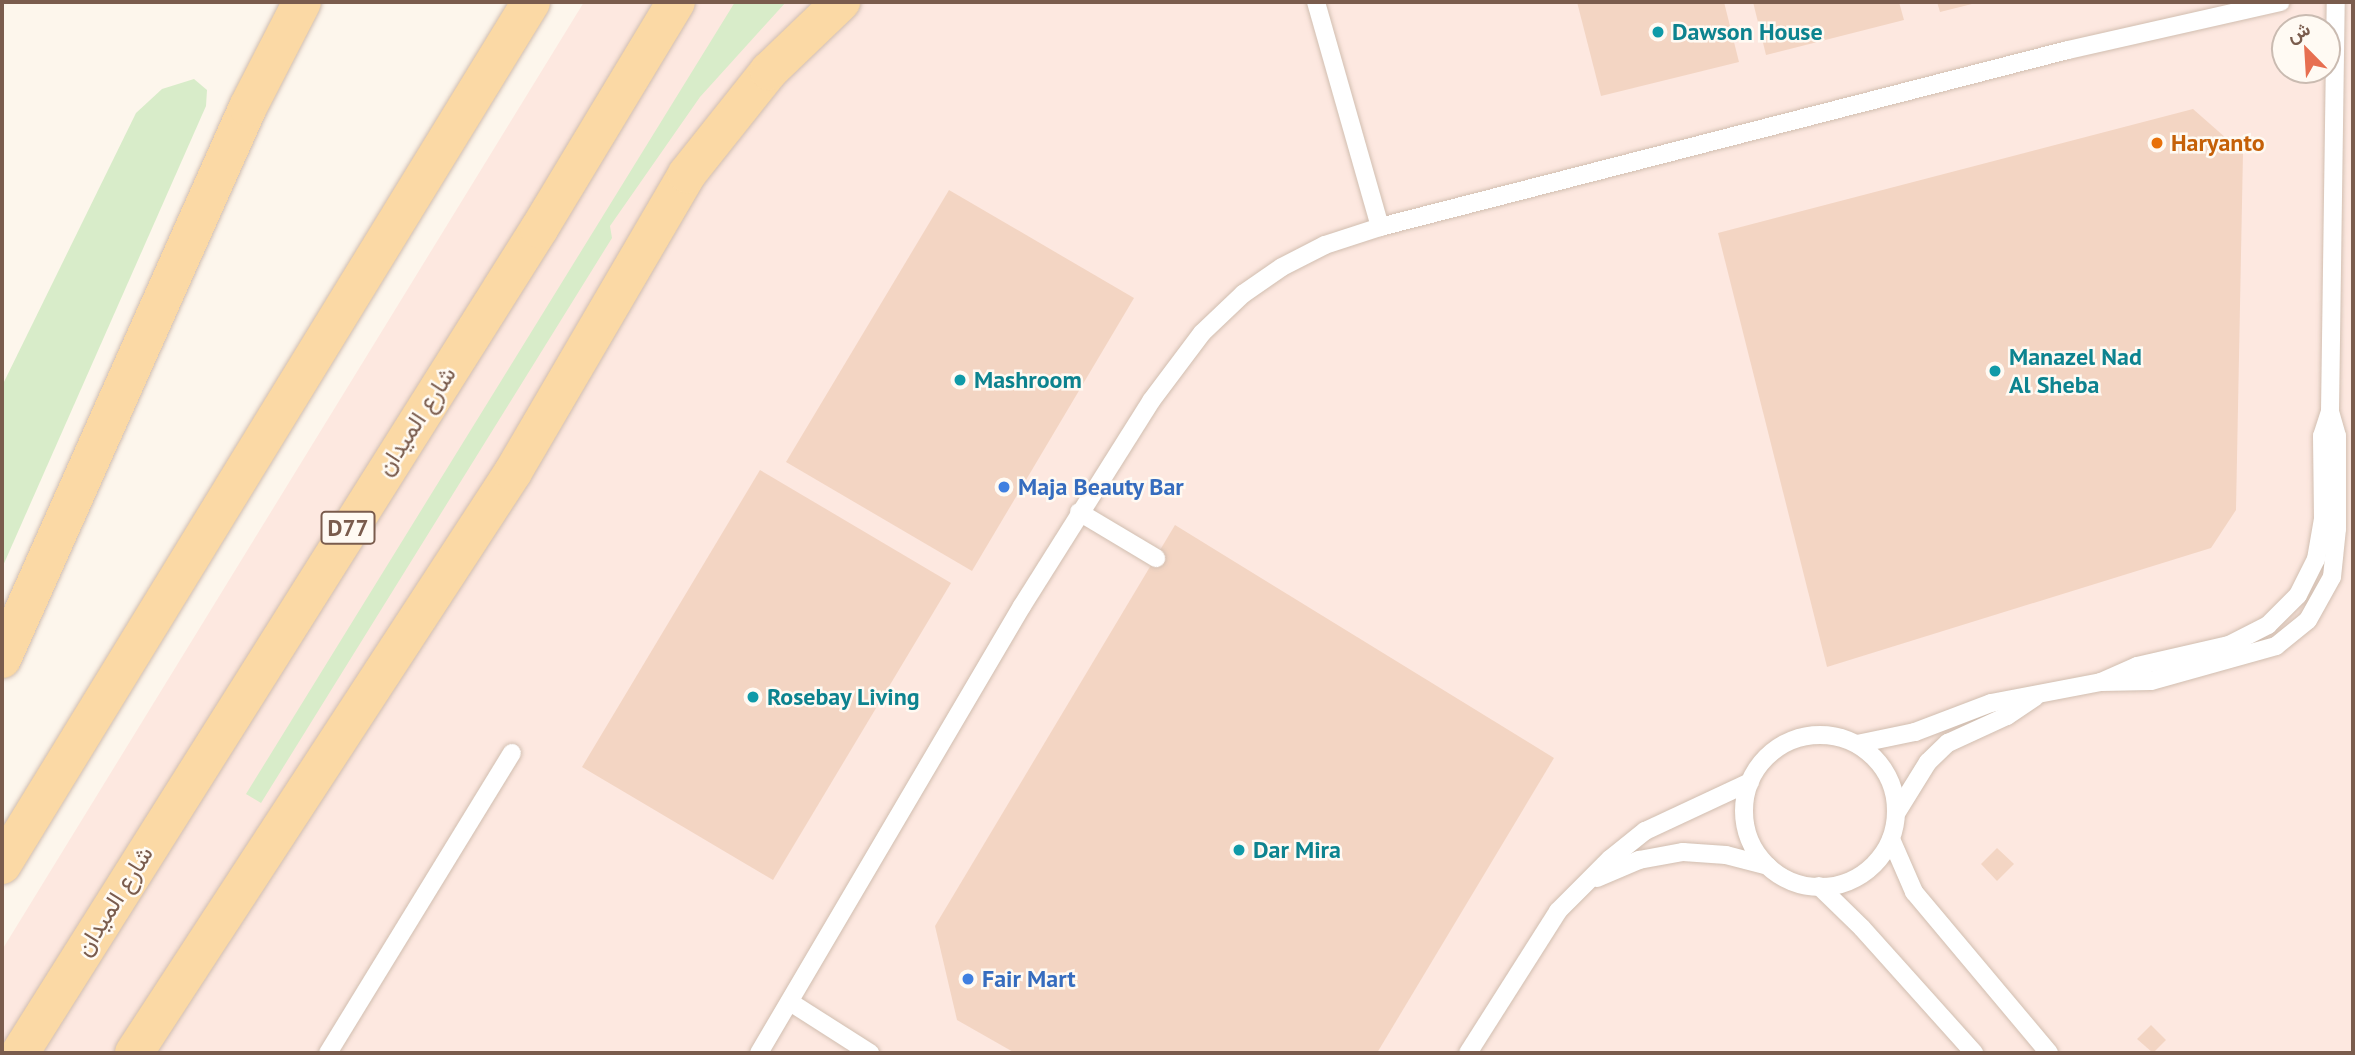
<!DOCTYPE html>
<html>
<head>
<meta charset="utf-8">
<style>
	body { margin:0 }
	#map { position:relative; width:2355px; height:1055px; overflow:hidden; background:#fdf6ec; font-family:"PT Sans",Vazirmatn,sans-serif }
	div>[style] { position:absolute }
	[style*='--x'] { left:calc(var(--x)*1px); top:calc(var(--y)*1px); width:calc(var(--w)*1px); rotate:calc(var(--a)*1deg) }
	.commercial>* { inset:0; background:#fde8e0 }
	.green>* { inset:0; background:#d8ecc9 }
	.building>* { inset:0; background:#f3d5c3 }
	.roads { filter:drop-shadow(0 0 2px #d1beb0) drop-shadow(0 0 2px #d1beb0) }
	.lane>* { height:18px; margin:-9px; padding:0 9px; transform-origin:9px; border-radius:9px; background:#fff }
	.lane>.ring { margin:-9px; padding:0; box-sizing:content-box; background:none; border:18px solid #fff; border-radius:50% }
	.primary>* { height:38px; margin:-19px; padding:0 19px; transform-origin:19px; border-radius:19px; background:#fbd9a5 }
	.dots>* { width:19px; height:19px; translate:-50% -50%; box-sizing:border-box; border:4px solid #fffaf3; border-radius:50% }
	span { translate:-50% -50%; white-space:nowrap; text-align:center; line-height:1.15; -webkit-text-stroke:5px #fffaf3; paint-order:stroke }
	.shield-label span { padding:2px 5px; background:#fffaf3; border:2px solid; border-radius:5px; -webkit-text-stroke-width:0 }
	.shield-label { font-size:23px; color:#7a5c4d; font-weight:700 }
	.culture-label { font-size:24px; color:#0d838f; font-weight:700 }
	.left { translate:0 -50%; text-align:left }
	.food-label { font-size:24px; color:#c56008; font-weight:700 }
	.street-label { font-size:24px; color:#7a5c4d }
	.shop-label { font-size:24px; color:#366cbe; font-weight:700 }
	.frame { position:absolute; inset:0; border:4px solid #7a5c4d; pointer-events:none }
	.north { position:absolute; left:2271px; top:14px; width:70px; height:70px; box-sizing:border-box; background:#fffaf3; border:2px solid #cabbb1; border-radius:50%; rotate:336deg; font-size:19px; font-weight:700; line-height:28px; text-align:center; color:#7a5c4d }
	.north::after { content:''; display:block; margin:auto; width:24px; height:32px; background:#e76f51; clip-path:polygon(50% 0,100% 100%,50% 72%,0 100%) }
</style>
</head>
<body>
<div id="map">
	<div class="commercial">
		<i style="clip-path:polygon(evenodd,584px 2px,2353px 2px,2353px 1053px,2px 1053px,2px 950px,584px 2px,2285px 28px,2327px 28px,2327px 70px,2285px 70px,2285px 28px)"></i>
	</div>
	<div class="green">
		<i style="clip-path:polygon(735px 2px,786px 2px,700px 97px,610px 226px,612px 238px,261px 803px,246px 794px)"></i>
		<i style="clip-path:polygon(194px 79px,207px 90px,206px 106px,2px 568px,2px 386px,136px 113px,162px 89px)"></i>
	</div>
	<div class="building">
		<i style="clip-path:polygon(1577px 2px,1724px 2px,1739px 62px,1601px 96px)"></i>
		<i style="clip-path:polygon(1753px 2px,1899px 2px,1904px 20px,1766px 55px)"></i>
		<i style="clip-path:polygon(1937px 2px,1976px 2px,1976px 3px,1940px 12px)"></i>
		<i style="clip-path:polygon(2193px 109px,2243px 153px,2236px 510px,2211px 548px,1827px 667px,1718px 233px)"></i>
		<i style="clip-path:polygon(949px 190px,1134px 298px,972px 571px,786px 462px)"></i>
		<i style="clip-path:polygon(760px 470px,951px 583px,773px 880px,582px 767px)"></i>
		<i style="clip-path:polygon(1175px 525px,1554px 758px,1377px 1053px,1015px 1053px,957px 1020px,935px 926px)"></i>
		<i style="clip-path:polygon(1997px 848px,2014px 864px,1997px 881px,1981px 864px)"></i>
		<i style="clip-path:polygon(2151px 1025px,2166px 1040px,2153px 1053px,2137px 1039px)"></i>
	</div>
	<div class="roads">
		<div class="lane">
			<i style="--x:1316;--y:2;--w:234;--a:74.1"></i>
			<i style="--x:1079;--y:512;--w:90;--a:30.9"></i>
			<i style="--x:2101;--y:682;--w:50;--a:-1.1"></i>
			<i style="--x:2151;--y:681;--w:130;--a:-15.6"></i>
			<i style="--x:2276;--y:646;--w:41;--a:-39.1"></i>
			<i style="--x:2308;--y:620;--w:49;--a:-60.8"></i>
			<i style="--x:2332;--y:577;--w:48;--a:-84.1"></i>
			<i style="--x:2337;--y:529;--w:93;--a:-90"></i>
			<i style="--x:2337;--y:436;--w:25;--a:-106"></i>
			<i style="--x:2330;--y:412;--w:410;--a:-89.2"></i>
			<i class="ring" style="left:1744px;top:735px;width:134px;height:134px"></i>
			<i style="--x:1857;--y:744;--w:59;--a:-11.7"></i>
			<i style="--x:1915;--y:732;--w:81;--a:-20.9"></i>
			<i style="--x:1991;--y:703;--w:112;--a:-10.8"></i>
			<i style="--x:2101;--y:682;--w:39;--a:-24"></i>
			<i style="--x:2137;--y:666;--w:94;--a:-12.9"></i>
			<i style="--x:2229;--y:645;--w:44;--a:-27.1"></i>
			<i style="--x:2268;--y:625;--w:42;--a:-45"></i>
			<i style="--x:2298;--y:595;--w:40;--a:-63.4"></i>
			<i style="--x:2316;--y:559;--w:41;--a:-80.1"></i>
			<i style="--x:2323;--y:519;--w:83;--a:-90.7"></i>
			<i style="--x:2322;--y:436;--w:25;--a:-72"></i>
			<i style="--x:1897;--y:812;--w:59;--a:-58.2"></i>
			<i style="--x:1928;--y:762;--w:28;--a:-44"></i>
			<i style="--x:1948;--y:743;--w:65;--a:-24.6"></i>
			<i style="--x:2007;--y:716;--w:34;--a:-34"></i>
			<i style="--x:1891;--y:839;--w:58;--a:66.5"></i>
			<i style="--x:1914;--y:892;--w:210;--a:50"></i>
			<i style="--x:1597;--y:878;--w:46;--a:-23.2"></i>
			<i style="--x:1639;--y:860;--w:45;--a:-10.3"></i>
			<i style="--x:1683;--y:852;--w:43;--a:4"></i>
			<i style="--x:1726;--y:855;--w:43;--a:14.7"></i>
			<i style="--x:1819;--y:886;--w:60;--a:44.3"></i>
			<i style="--x:1862;--y:928;--w:168;--a:48.1"></i>
			<i style="--x:790;--y:1002;--w:95;--a:32.5"></i>
			<i style="--x:328;--y:1053;--w:352;--a:-58.5"></i>
			<i style="--x:759;--y:1053;--w:519;--a:-59.53"></i>
			<i style="--x:1022;--y:606;--w:242;--a:-57.8"></i>
			<i style="--x:1151;--y:401;--w:85;--a:-53.1"></i>
			<i style="--x:1202;--y:333;--w:57;--a:-43.6"></i>
			<i style="--x:1243;--y:294;--w:47;--a:-34.7"></i>
			<i style="--x:1282;--y:267;--w:48;--a:-27.1"></i>
			<i style="--x:1325;--y:245;--w:58;--a:-18.1"></i>
			<i style="--x:1380;--y:227;--w:710;--a:-14.43"></i>
			<i style="--x:2068;--y:50;--w:218;--a:-12.7"></i>
			<i style="--x:1468;--y:1053;--w:168;--a:-57.6"></i>
			<i style="--x:1558;--y:911;--w:74;--a:-45"></i>
			<i style="--x:1610;--y:859;--w:45;--a:-38.7"></i>
			<i style="--x:1645;--y:831;--w:116;--a:-25"></i>
		</div>
		<div class="primary">
			<i style="--x:2;--y:659;--w:604;--a:-65.98"></i>
			<i style="--x:248;--y:107;--w:118;--a:-62.8"></i>
			<i style="--x:2;--y:865;--w:1012;--a:-58.49"></i>
			<i style="--x:20;--y:1053;--w:974;--a:-57.8"></i>
			<i style="--x:539;--y:229;--w:265;--a:-58.9"></i>
			<i style="--x:134;--y:1053;--w:694;--a:-56.88"></i>
			<i style="--x:513;--y:472;--w:345;--a:-59.7"></i>
			<i style="--x:687;--y:174;--w:132;--a:-51.5"></i>
			<i style="--x:769;--y:71;--w:100;--a:-43.8"></i>
		</div>
	</div>
	<div class="dots">
		<i style="left:1658px;top:32px;background:#0f9aa8"></i>
		<i style="left:2157px;top:143px;background:#e8710a"></i>
		<i style="left:1995px;top:371px;background:#0f9aa8"></i>
		<i style="left:960px;top:380px;background:#0f9aa8"></i>
		<i style="left:1004px;top:487px;background:#3f7fe0"></i>
		<i style="left:753px;top:697px;background:#0f9aa8"></i>
		<i style="left:1239px;top:850px;background:#0f9aa8"></i>
		<i style="left:968px;top:979px;background:#3f7fe0"></i>
	</div>
	<div class="shield-label">
		<span style="left:348px;top:528px">D77</span>
	</div>
	<div class="culture-label">
		<span class="left" style="left:1672px;top:32px">Dawson House</span>
		<span class="left" style="left:2009px;top:371px">Manazel Nad<br>Al Sheba</span>
		<span class="left" style="left:974px;top:380px">Mashroom</span>
		<span class="left" style="left:767px;top:697px">Rosebay Living</span>
		<span class="left" style="left:1253px;top:850px">Dar Mira</span>
	</div>
	<div class="food-label">
		<span class="left" style="left:2171px;top:143px">Haryanto</span>
	</div>
	<div class="street-label">
		<span style="left:416px;top:421px;rotate:-57deg">شارع الميدان</span>
		<span style="left:114px;top:901px;rotate:-58deg">شارع الميدان</span>
	</div>
	<div class="shop-label">
		<span class="left" style="left:1018px;top:487px">Maja Beauty Bar</span>
		<span class="left" style="left:982px;top:979px">Fair Mart</span>
	</div>
	<div class="frame"></div>
	<div class="north">ش</div>
</div>
</body>
</html>
